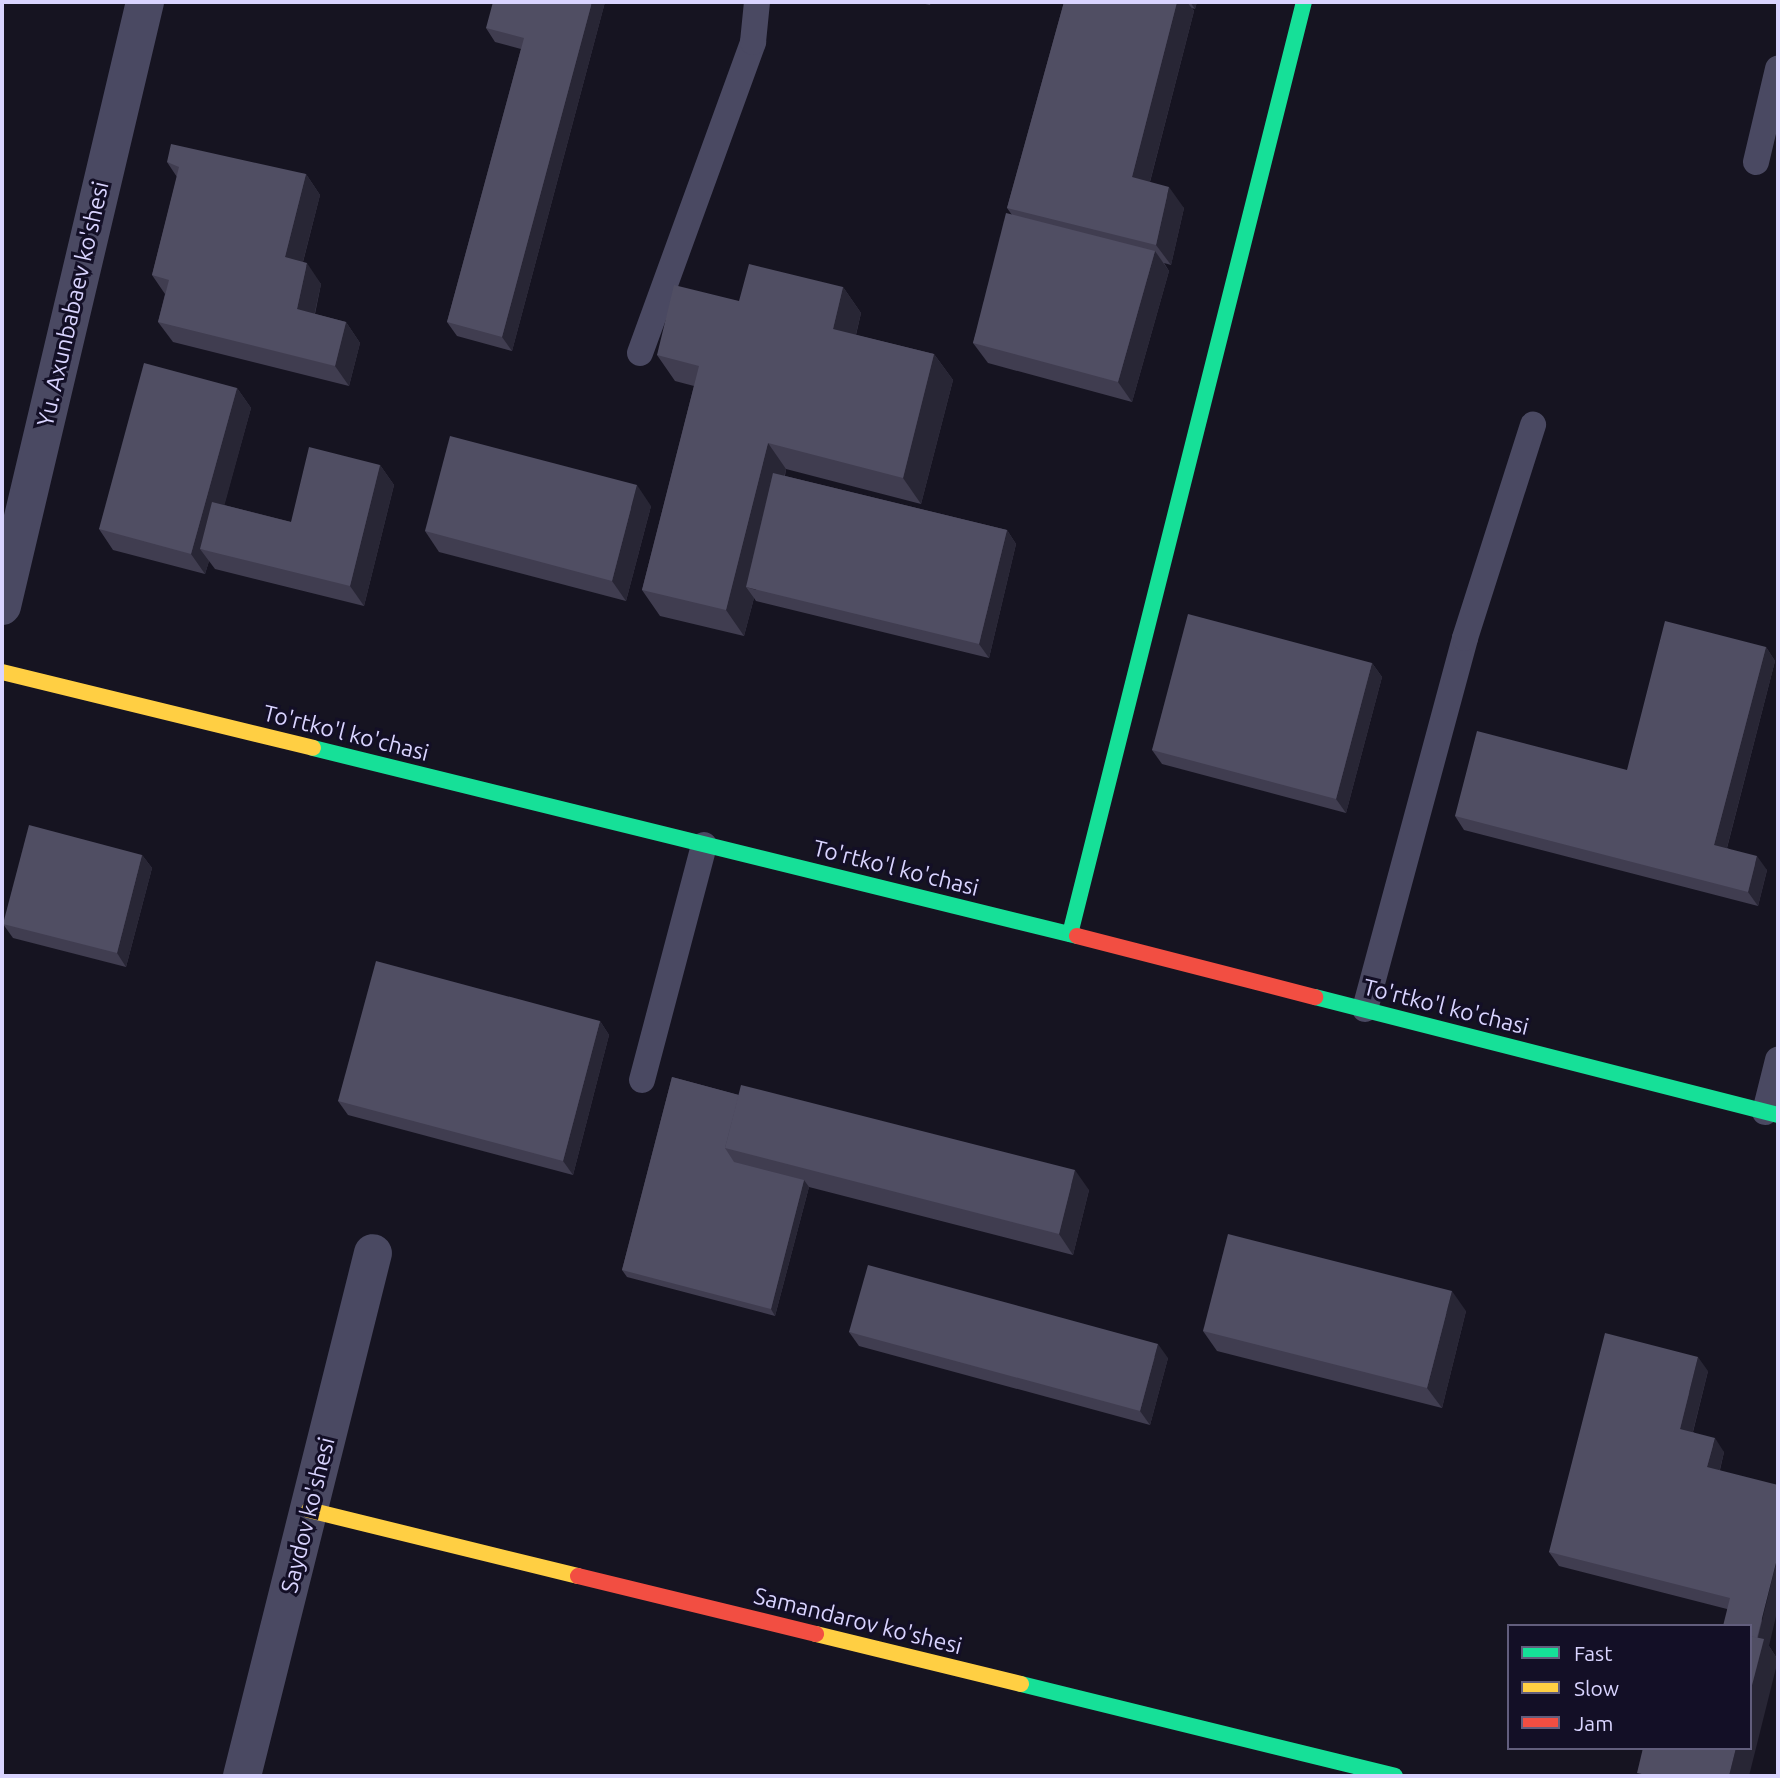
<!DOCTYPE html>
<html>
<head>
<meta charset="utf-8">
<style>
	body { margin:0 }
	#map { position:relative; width:1780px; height:1778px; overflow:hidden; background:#161421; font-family:Ubuntu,sans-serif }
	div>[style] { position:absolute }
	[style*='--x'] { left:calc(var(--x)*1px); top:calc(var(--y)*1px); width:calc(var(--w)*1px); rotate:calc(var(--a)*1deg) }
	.lane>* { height:26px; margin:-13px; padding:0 13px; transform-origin:13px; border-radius:13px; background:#4a4962 }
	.street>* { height:38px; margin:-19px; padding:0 19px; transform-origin:19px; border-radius:19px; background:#4a4962 }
	.fast>* { height:16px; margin:-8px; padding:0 8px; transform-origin:8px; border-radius:8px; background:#16e098 }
	.slow>* { height:16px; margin:-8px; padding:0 8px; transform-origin:8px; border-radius:8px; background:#ffcf43 }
	.jam>* { height:16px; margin:-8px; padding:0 8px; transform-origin:8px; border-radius:8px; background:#f24e42 }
	.wall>* { inset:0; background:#403d50 }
	.shaded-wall>* { inset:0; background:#282635 }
	.building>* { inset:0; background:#504e63 }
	span { translate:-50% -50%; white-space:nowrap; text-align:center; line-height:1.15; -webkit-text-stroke:6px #130f26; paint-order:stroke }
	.street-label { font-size:23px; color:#d9d4ff }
	.frame { position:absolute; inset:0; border:4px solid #d9d4ff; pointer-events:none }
	.legend { position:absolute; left:1507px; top:1624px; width:245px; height:126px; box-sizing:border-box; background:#130f26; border:2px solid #625e7d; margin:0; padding:9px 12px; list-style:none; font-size:21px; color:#d9d4ff }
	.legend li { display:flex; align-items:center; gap:14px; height:35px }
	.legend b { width:35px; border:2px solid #625e7d }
</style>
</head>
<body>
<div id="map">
	<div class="lane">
		<i style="--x:1756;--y:162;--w:96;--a:-76.7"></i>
		<i style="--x:640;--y:353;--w:331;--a:-70"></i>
		<i style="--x:753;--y:42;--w:40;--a:-84.3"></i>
		<i style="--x:1365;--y:1009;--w:384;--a:-74.9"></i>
		<i style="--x:1465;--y:638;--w:224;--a:-72.3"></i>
		<i style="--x:642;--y:1080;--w:243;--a:-75.2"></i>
		<i style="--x:1765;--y:1112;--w:54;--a:-76"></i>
	</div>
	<div class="street">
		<i style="--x:2;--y:606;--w:621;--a:-76.68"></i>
		<i style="--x:242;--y:1776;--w:539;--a:-75.94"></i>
	</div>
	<div class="fast">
		<i style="--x:313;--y:748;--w:787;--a:13.82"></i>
		<i style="--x:1070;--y:934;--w:961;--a:-75.91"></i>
		<i style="--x:1315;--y:997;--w:478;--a:14.3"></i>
		<i style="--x:1021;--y:1684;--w:385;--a:13.8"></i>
	</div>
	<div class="slow">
		<i style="--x:2;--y:672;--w:320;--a:13.7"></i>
		<i style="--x:309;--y:1510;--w:277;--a:13.8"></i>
		<i style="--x:816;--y:1634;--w:211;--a:13.7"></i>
	</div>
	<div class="jam">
		<i style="--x:1077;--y:936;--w:246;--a:14.4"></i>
		<i style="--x:578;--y:1576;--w:245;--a:13.7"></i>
	</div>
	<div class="wall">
		<i style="clip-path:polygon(605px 2px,512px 351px,457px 336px,447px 322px,521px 49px,495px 42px,486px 28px)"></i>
		<i style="clip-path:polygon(916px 2px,931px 2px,930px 5px)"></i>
		<i style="clip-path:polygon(1064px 2px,1197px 2px,1195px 9px,1192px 8px,1194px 11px,1150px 182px,1184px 208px,1171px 265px,1164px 263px,1169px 271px,1132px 402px,988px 363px,973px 343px,1012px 215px,1007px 208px)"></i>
		<i style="clip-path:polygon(167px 162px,306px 174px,320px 195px,303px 262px,321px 284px,315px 314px,346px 322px,360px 343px,349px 386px,173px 342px,158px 322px,165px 294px,152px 275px,177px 177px)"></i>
		<i style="clip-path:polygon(843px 287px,861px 313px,856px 335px,934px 354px,953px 380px,921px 504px,786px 469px,785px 476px,1007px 530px,1016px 544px,989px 658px,756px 601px,754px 598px,744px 636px,660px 616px,642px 590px,694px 386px,675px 381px,657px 355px,739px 301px)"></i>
		<i style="clip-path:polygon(237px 388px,251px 408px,224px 505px,291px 522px,380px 465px,394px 485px,364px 606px,215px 569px,209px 561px,205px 574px,113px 550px,99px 529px)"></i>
		<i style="clip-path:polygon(651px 506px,626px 601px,439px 552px,425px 531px)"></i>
		<i style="clip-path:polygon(1766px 647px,1775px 661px,1727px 848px,1767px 870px,1758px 906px,1464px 830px,1455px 816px,1627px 770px)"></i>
		<i style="clip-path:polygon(1372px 663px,1382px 677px,1346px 813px,1162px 764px,1152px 750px)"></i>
		<i style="clip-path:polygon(142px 855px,152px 868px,126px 967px,13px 938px,3px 924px)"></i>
		<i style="clip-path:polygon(600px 1021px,609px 1035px,573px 1175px,348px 1115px,338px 1101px)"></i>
		<i style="clip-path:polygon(672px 1077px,1089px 1190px,1073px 1255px,809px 1187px,775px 1316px,627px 1277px,622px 1270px)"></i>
		<i style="clip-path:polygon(1466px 1311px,1442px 1408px,1217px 1351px,1203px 1331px)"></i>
		<i style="clip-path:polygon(849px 1332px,1168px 1358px,1150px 1425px,859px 1346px)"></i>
		<i style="clip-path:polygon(1708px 1371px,1693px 1432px,1724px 1452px,1720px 1470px,1769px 1646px,1778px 1660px,1750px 1748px,1727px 1609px,1559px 1566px,1549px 1552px)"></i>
	</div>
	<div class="shaded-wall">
		<i style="clip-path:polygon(592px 2px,605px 2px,512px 351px,502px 337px)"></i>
		<i style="clip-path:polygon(1177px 2px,1187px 2px,1194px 11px,1146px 197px,1132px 177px)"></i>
		<i style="clip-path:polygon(1190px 2px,1197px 2px,1195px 9px)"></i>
		<i style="clip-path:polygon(306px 174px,320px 195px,299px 277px,285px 257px)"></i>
		<i style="clip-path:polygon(1169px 187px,1184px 208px,1171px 265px,1156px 245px)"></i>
		<i style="clip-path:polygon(1155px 251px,1169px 271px,1132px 402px,1118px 382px)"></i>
		<i style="clip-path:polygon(307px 263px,321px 284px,311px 330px,297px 309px)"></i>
		<i style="clip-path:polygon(843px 287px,861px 313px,851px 355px,833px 329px)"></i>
		<i style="clip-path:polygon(346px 322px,360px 343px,349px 386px,335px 366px)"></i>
		<i style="clip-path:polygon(934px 354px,953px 380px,921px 504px,903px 478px)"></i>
		<i style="clip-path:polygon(237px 388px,251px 408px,212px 551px,200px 549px,209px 561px,205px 574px,191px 554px)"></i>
		<i style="clip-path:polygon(768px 443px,786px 469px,756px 590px,746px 587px,754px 598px,744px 636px,726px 610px)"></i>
		<i style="clip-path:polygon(380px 465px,394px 485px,364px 606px,350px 586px)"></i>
		<i style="clip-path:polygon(637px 485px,651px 506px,626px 601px,612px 581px)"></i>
		<i style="clip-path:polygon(1007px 530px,1016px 544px,989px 658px,979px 644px)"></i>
		<i style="clip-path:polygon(1766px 647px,1775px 661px,1724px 859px,1714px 845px)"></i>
		<i style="clip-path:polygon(1372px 663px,1382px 677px,1346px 813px,1336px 799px)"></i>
		<i style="clip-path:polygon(142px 855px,152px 868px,126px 967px,117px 953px)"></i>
		<i style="clip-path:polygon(1757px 856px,1767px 870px,1758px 906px,1748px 892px)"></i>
		<i style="clip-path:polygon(600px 1021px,609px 1035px,573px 1175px,563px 1161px)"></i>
		<i style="clip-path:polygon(1075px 1170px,1089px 1190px,1073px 1255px,1059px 1234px)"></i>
		<i style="clip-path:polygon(804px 1180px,809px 1187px,775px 1316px,771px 1309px)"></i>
		<i style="clip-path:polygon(1452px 1291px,1466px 1311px,1442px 1408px,1427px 1388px)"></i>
		<i style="clip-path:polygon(1158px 1344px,1168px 1358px,1150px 1425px,1140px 1411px)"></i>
		<i style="clip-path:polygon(1698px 1357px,1708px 1371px,1690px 1443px,1680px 1429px)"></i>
		<i style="clip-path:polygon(1715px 1438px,1724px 1452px,1717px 1481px,1707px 1467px)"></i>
		<i style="clip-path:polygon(1778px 1555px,1778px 1608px,1769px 1646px,1778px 1660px,1749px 1776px,1729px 1776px,1736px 1748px,1750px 1748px,1750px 1693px,1757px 1641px)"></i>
	</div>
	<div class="building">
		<i style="clip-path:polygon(493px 2px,592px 2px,502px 337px,447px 322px,524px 38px,486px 28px)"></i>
		<i style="clip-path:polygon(1064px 2px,1177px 2px,1132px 177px,1169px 187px,1156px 245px,1007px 208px)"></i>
		<i style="clip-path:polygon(171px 144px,306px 174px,285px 257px,307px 263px,297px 309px,346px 322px,335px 366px,158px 322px,169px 280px,152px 275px,179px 167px,167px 162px)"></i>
		<i style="clip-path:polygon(1006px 213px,1155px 251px,1118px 382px,973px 343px)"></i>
		<i style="clip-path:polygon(749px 264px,843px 287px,833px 329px,934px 354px,903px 478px,768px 443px,726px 610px,642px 590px,699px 366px,657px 355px,674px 285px,739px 301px)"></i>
		<i style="clip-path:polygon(144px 363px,237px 388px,191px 554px,99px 529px)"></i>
		<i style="clip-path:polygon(450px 436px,637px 485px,612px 581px,425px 531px)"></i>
		<i style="clip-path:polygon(309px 447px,380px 465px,350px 586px,200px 549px,212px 502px,291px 522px)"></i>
		<i style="clip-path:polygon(773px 473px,1007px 530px,979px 644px,746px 587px)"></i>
		<i style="clip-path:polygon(1188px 614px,1372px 663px,1336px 799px,1152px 750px)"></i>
		<i style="clip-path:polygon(1665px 621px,1766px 647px,1714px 845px,1757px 856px,1748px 892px,1455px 816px,1477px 731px,1627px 770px)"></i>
		<i style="clip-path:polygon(29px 825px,142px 855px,117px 953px,3px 924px)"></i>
		<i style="clip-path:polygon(376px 961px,600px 1021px,563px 1161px,338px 1101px)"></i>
		<i style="clip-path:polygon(672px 1077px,739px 1095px,725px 1148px,734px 1162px,804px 1180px,771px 1309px,622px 1270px)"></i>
		<i style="clip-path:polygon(741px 1085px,1075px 1170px,1059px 1234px,725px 1148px)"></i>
		<i style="clip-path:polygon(1228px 1234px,1452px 1291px,1427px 1388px,1203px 1331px)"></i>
		<i style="clip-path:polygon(868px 1265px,1158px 1344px,1140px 1411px,849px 1332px)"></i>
		<i style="clip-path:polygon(1605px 1333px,1698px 1357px,1680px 1429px,1715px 1438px,1707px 1467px,1778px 1485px,1778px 1555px,1757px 1638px,1750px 1636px,1750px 1626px,1723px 1626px,1730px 1598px,1549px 1552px)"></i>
		<i style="clip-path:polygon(1750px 1636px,1764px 1639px,1750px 1693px)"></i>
		<i style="clip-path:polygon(1643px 1748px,1736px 1748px,1729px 1776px,1651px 1776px,1637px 1773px)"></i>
	</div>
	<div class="street-label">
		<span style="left:73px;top:304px;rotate:-77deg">Yu. Axunbabaev ko'shesi</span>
		<span style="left:346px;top:733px;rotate:14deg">To'rtko'l ko'chasi</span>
		<span style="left:896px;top:868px;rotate:14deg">To'rtko'l ko'chasi</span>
		<span style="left:1446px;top:1007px;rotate:14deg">To'rtko'l ko'chasi</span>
		<span style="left:308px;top:1515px;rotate:-76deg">Saydov ko'shesi</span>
		<span style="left:858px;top:1621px;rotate:14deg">Samandarov ko'shesi</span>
	</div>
	<div class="frame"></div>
	<ul class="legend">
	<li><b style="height:9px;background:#16e098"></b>Fast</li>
	<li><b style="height:9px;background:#ffcf43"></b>Slow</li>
	<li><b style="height:9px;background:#f24e42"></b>Jam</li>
	</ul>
</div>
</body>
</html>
